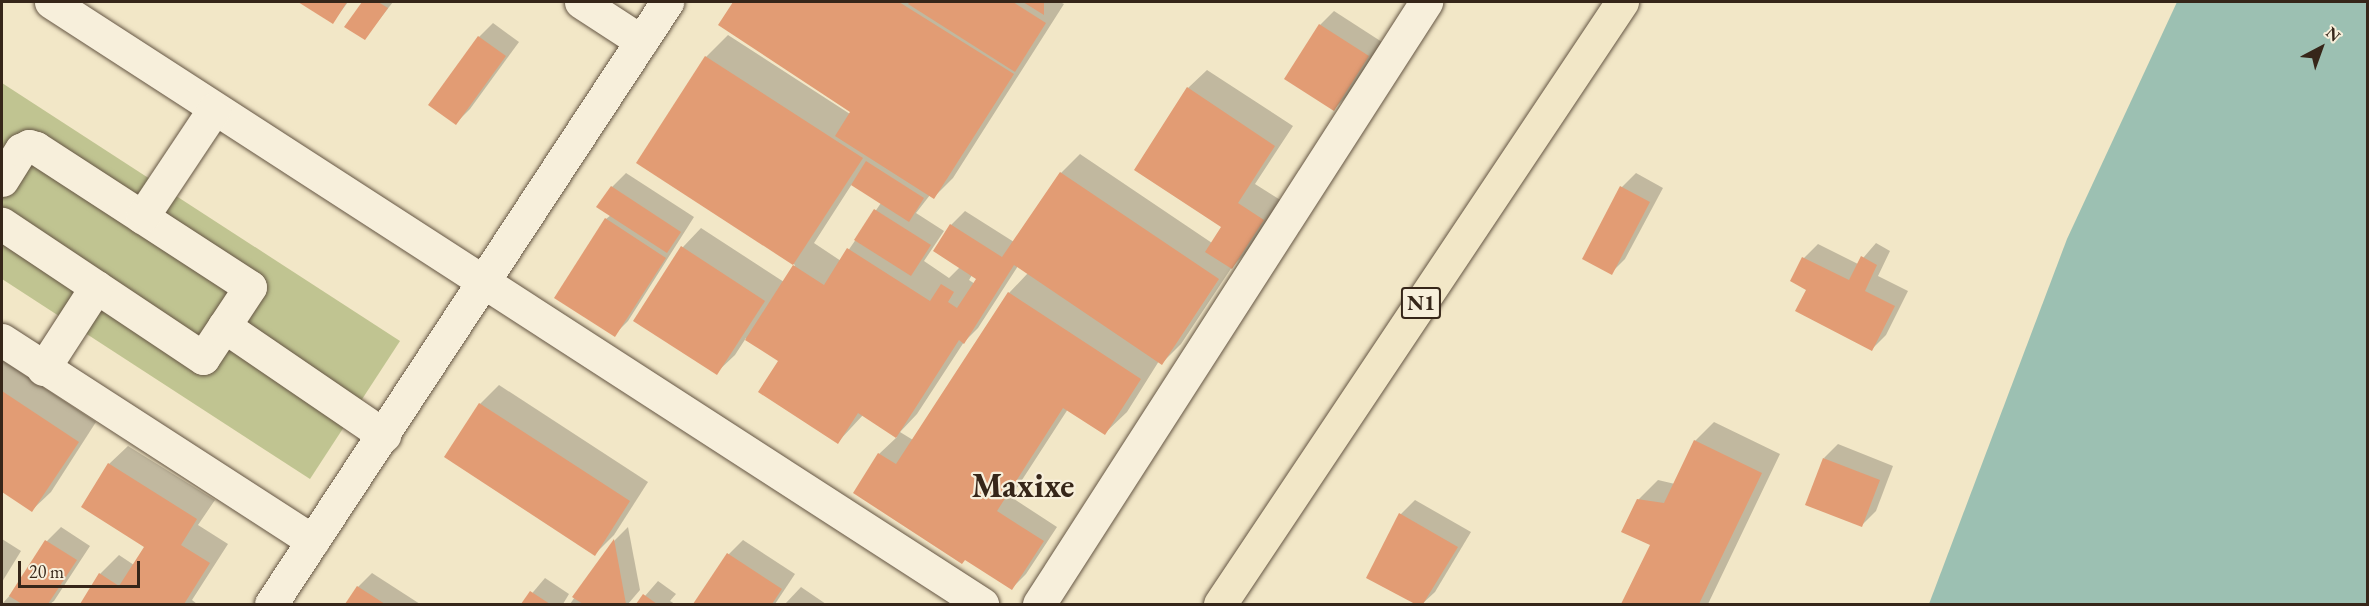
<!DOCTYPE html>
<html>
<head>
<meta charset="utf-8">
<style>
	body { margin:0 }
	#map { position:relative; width:2369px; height:606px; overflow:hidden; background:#f2e7c7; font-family:"EB Garamond",serif }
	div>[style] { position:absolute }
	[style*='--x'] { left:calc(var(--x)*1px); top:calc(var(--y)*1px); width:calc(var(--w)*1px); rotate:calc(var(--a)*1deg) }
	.green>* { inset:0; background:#c0c491 }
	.water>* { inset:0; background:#9cc0b2 }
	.shadow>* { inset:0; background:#0003 }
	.building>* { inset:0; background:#e29c74 }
	.roads { filter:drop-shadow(0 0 2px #655644) drop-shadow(0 0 2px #655644) }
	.minor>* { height:33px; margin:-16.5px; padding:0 16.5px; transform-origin:16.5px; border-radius:16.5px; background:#f7efdb }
	.highway>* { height:33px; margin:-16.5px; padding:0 16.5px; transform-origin:16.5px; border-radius:16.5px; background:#f2e7c7 }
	span { translate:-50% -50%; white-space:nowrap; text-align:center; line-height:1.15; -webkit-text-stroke:4.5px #f7efdb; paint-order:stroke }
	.shield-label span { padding:2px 4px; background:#f7efdb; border:2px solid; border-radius:4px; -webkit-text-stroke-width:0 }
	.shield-label { font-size:21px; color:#362619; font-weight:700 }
	.town-label { font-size:34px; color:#362619; font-weight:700 }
	.frame { position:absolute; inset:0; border:3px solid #362619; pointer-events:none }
	.north { position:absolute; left:2291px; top:18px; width:60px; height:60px; -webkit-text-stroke:4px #f7efdb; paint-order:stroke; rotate:41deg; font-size:16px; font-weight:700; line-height:24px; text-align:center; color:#362619 }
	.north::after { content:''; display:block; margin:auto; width:21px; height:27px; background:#362619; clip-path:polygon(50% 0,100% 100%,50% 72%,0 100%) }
	.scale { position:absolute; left:18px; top:561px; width:122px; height:27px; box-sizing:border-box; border:3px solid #362619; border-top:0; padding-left:8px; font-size:18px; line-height:21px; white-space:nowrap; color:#362619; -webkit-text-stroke:4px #f7efdb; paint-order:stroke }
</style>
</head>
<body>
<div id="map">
	<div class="green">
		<i style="clip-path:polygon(2px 83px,400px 341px,310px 479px,2px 279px)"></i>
	</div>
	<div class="water">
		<i style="clip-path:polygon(2177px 2px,2367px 2px,2367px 604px,1929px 604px,2067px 239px)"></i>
	</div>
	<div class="shadow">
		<i style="clip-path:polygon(301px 2px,348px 2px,333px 22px)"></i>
		<i style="clip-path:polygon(364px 2px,393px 2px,365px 38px,346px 26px)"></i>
		<i style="clip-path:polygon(evenodd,735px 2px,1060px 2px,1064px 4px,953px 178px,934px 197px,930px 195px,916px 213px,944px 231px,924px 261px,949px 278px,960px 267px,935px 251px,951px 225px,965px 211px,1014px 242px,1061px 173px,1080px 154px,1212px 243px,1223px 226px,1188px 88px,1207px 70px,1293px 126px,1255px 184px,1282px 201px,1250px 249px,1232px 267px,1181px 344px,1162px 363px,1159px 361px,1127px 412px,1105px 433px,1068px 409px,1011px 497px,1057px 527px,1026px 574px,1012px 588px,879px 454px,897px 437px,863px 415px,838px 442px,780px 360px,746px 338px,735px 355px,716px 373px,635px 321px,683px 247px,701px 228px,784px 282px,795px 265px,638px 163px,706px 57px,728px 35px,850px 114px,852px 111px,720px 25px,735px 2px,852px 184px,881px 203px,841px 261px,814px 243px,852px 184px,735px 2px,1018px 266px,1028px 273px,1009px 293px,913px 440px,900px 432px,917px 414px,964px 342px,978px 328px,1018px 266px,735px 2px,972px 275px,978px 279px,975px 284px,969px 280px,972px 275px)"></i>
		<i style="clip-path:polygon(1334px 11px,1382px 42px,1348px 95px,1334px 109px,1320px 25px)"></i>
		<i style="clip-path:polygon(493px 23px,519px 42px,470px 109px,456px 123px,479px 37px)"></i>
		<i style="clip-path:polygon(626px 173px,694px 217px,628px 321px,614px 335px,606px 219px,611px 215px,612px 187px)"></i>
		<i style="clip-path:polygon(1636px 173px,1663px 188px,1625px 259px,1611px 273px,1622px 187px)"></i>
		<i style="clip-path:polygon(1876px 243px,1890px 251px,1878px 276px,1908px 291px,1886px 335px,1872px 349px,1808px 289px,1792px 281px,1804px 258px,1818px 244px,1858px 264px)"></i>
		<i style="clip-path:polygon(2px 360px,96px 422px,51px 492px,32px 510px,2px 490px)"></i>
		<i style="clip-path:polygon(499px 385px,648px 482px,614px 535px,595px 554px,480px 404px)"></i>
		<i style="clip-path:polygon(1714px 422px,1780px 454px,1708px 604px,1623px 604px,1652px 544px,1639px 499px,1658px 480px,1675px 484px,1695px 441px)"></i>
		<i style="clip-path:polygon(1838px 444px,1893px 466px,1876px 511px,1862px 525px,1824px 458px)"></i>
		<i style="clip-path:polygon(128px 446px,215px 500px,198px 525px,228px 544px,192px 600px,197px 604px,81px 604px,100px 574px,119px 555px,134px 565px,146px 547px,109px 464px)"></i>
		<i style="clip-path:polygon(1415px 500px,1471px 532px,1435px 592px,1422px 604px,1368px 577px,1401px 514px)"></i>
		<i style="clip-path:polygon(61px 527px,90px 546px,54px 601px,50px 604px,2px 604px,14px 591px,47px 541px)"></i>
		<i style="clip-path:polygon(628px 527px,640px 590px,628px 604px,570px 604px,615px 540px)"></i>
		<i style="clip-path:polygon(2px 539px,21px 551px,2px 582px)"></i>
		<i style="clip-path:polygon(743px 540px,795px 574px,775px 604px,695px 604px,729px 554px)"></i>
		<i style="clip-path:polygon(372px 573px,420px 604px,347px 604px,358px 587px)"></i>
		<i style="clip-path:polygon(545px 578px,569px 594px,563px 604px,523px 604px)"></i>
		<i style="clip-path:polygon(658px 581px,676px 594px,670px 601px,675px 604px,638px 604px)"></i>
		<i style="clip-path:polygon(801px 587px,826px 604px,785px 604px)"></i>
	</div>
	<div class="building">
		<i style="clip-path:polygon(298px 2px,347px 2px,333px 24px)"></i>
		<i style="clip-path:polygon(362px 2px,378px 2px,388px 8px,365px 40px,344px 27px)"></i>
		<i style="clip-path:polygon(733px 2px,899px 2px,1014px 74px,934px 199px,835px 136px,850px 112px,718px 25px)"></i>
		<i style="clip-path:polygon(910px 2px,1013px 2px,1046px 23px,1015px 72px,908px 4px)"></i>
		<i style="clip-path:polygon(1023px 2px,1044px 2px,1044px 15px)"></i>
		<i style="clip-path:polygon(1319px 24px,1369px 56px,1334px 111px,1284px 79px)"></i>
		<i style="clip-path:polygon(478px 36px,506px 56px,456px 125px,428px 105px)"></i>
		<i style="clip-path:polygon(705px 56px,863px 158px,793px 265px,636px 163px)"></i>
		<i style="clip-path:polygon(1187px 87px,1275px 146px,1238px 203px,1264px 220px,1232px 269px,1205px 252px,1221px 227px,1134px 170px)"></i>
		<i style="clip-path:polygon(866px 161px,924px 198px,909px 222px,851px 185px)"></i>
		<i style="clip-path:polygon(1060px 172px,1219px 279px,1162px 365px,1014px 265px,964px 344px,959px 340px,896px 438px,858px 413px,838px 444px,758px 392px,778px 361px,745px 340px,793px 265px,824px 285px,847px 248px,930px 301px,941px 284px,954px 292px,948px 302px,957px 308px,976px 279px,933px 251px,950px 224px,1002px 257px)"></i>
		<i style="clip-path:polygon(611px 186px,681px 232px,667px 253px,596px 207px)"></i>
		<i style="clip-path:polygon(1620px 186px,1650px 202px,1612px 275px,1582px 259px)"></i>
		<i style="clip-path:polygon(874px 209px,931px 245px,911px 276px,854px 240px)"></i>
		<i style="clip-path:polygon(605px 218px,666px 258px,615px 337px,554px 298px)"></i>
		<i style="clip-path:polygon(681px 246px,765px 301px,717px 375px,633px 321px)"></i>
		<i style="clip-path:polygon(1861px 256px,1877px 265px,1865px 291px,1895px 306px,1872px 351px,1795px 311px,1806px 290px,1790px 281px,1802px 257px,1849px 280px)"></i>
		<i style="clip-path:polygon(1008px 292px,1141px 379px,1105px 435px,1063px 408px,997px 511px,1044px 541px,1012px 590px,965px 560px,962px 564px,853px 493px,878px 453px,896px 464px)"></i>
		<i style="clip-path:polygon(2px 391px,79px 442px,32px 512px,2px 492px)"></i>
		<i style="clip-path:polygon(479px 403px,630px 501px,595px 556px,444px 457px)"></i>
		<i style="clip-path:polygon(1694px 440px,1762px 473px,1699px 604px,1621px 604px,1650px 545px,1621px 532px,1637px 499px,1664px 503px)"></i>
		<i style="clip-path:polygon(1823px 458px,1880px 480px,1862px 527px,1805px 505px)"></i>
		<i style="clip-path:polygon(108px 463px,197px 519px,181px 545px,210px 563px,184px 604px,80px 604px,99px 573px,119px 586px,144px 547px,81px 507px)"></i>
		<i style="clip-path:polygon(1399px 513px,1458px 547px,1423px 604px,1415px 604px,1366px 578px)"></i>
		<i style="clip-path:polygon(614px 539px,626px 604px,583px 604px,572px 597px)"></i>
		<i style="clip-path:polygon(45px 540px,77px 560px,48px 604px,22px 604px,9px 596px)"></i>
		<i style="clip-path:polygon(727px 553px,782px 589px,772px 604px,693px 604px)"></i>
		<i style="clip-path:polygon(357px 586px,385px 604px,345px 604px)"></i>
		<i style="clip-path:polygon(530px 591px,550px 604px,521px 604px)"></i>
		<i style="clip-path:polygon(643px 594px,657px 604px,636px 604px)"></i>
	</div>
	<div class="roads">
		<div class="minor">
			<i style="--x:51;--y:2;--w:1109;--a:32.89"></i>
			<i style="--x:581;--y:2;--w:72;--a:33"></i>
			<i style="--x:2;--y:180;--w:36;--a:-58"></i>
			<i style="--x:21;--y:150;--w:9;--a:-27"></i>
			<i style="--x:29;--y:146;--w:7;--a:16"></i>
			<i style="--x:36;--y:148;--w:255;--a:33"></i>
			<i style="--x:250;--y:287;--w:85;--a:123.5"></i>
			<i style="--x:203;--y:358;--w:242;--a:-146.3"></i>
			<i style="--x:142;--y:217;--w:130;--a:-56.3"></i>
			<i style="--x:224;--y:326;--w:194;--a:34.3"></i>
			<i style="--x:2;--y:340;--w:370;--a:32.9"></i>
			<i style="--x:43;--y:369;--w:98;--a:-57.1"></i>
			<i style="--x:271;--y:604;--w:721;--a:-56.66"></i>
			<i style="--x:1039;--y:604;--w:716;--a:-57.26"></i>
		</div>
		<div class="highway">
			<i style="--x:1220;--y:604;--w:724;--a:-56.27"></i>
		</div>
	</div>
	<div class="shield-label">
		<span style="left:1421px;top:303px">N1</span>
	</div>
	<div class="town-label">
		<span style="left:1023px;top:486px">Maxixe</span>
	</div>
	<div class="frame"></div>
	<div class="north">N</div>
	<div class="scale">20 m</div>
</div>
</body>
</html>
